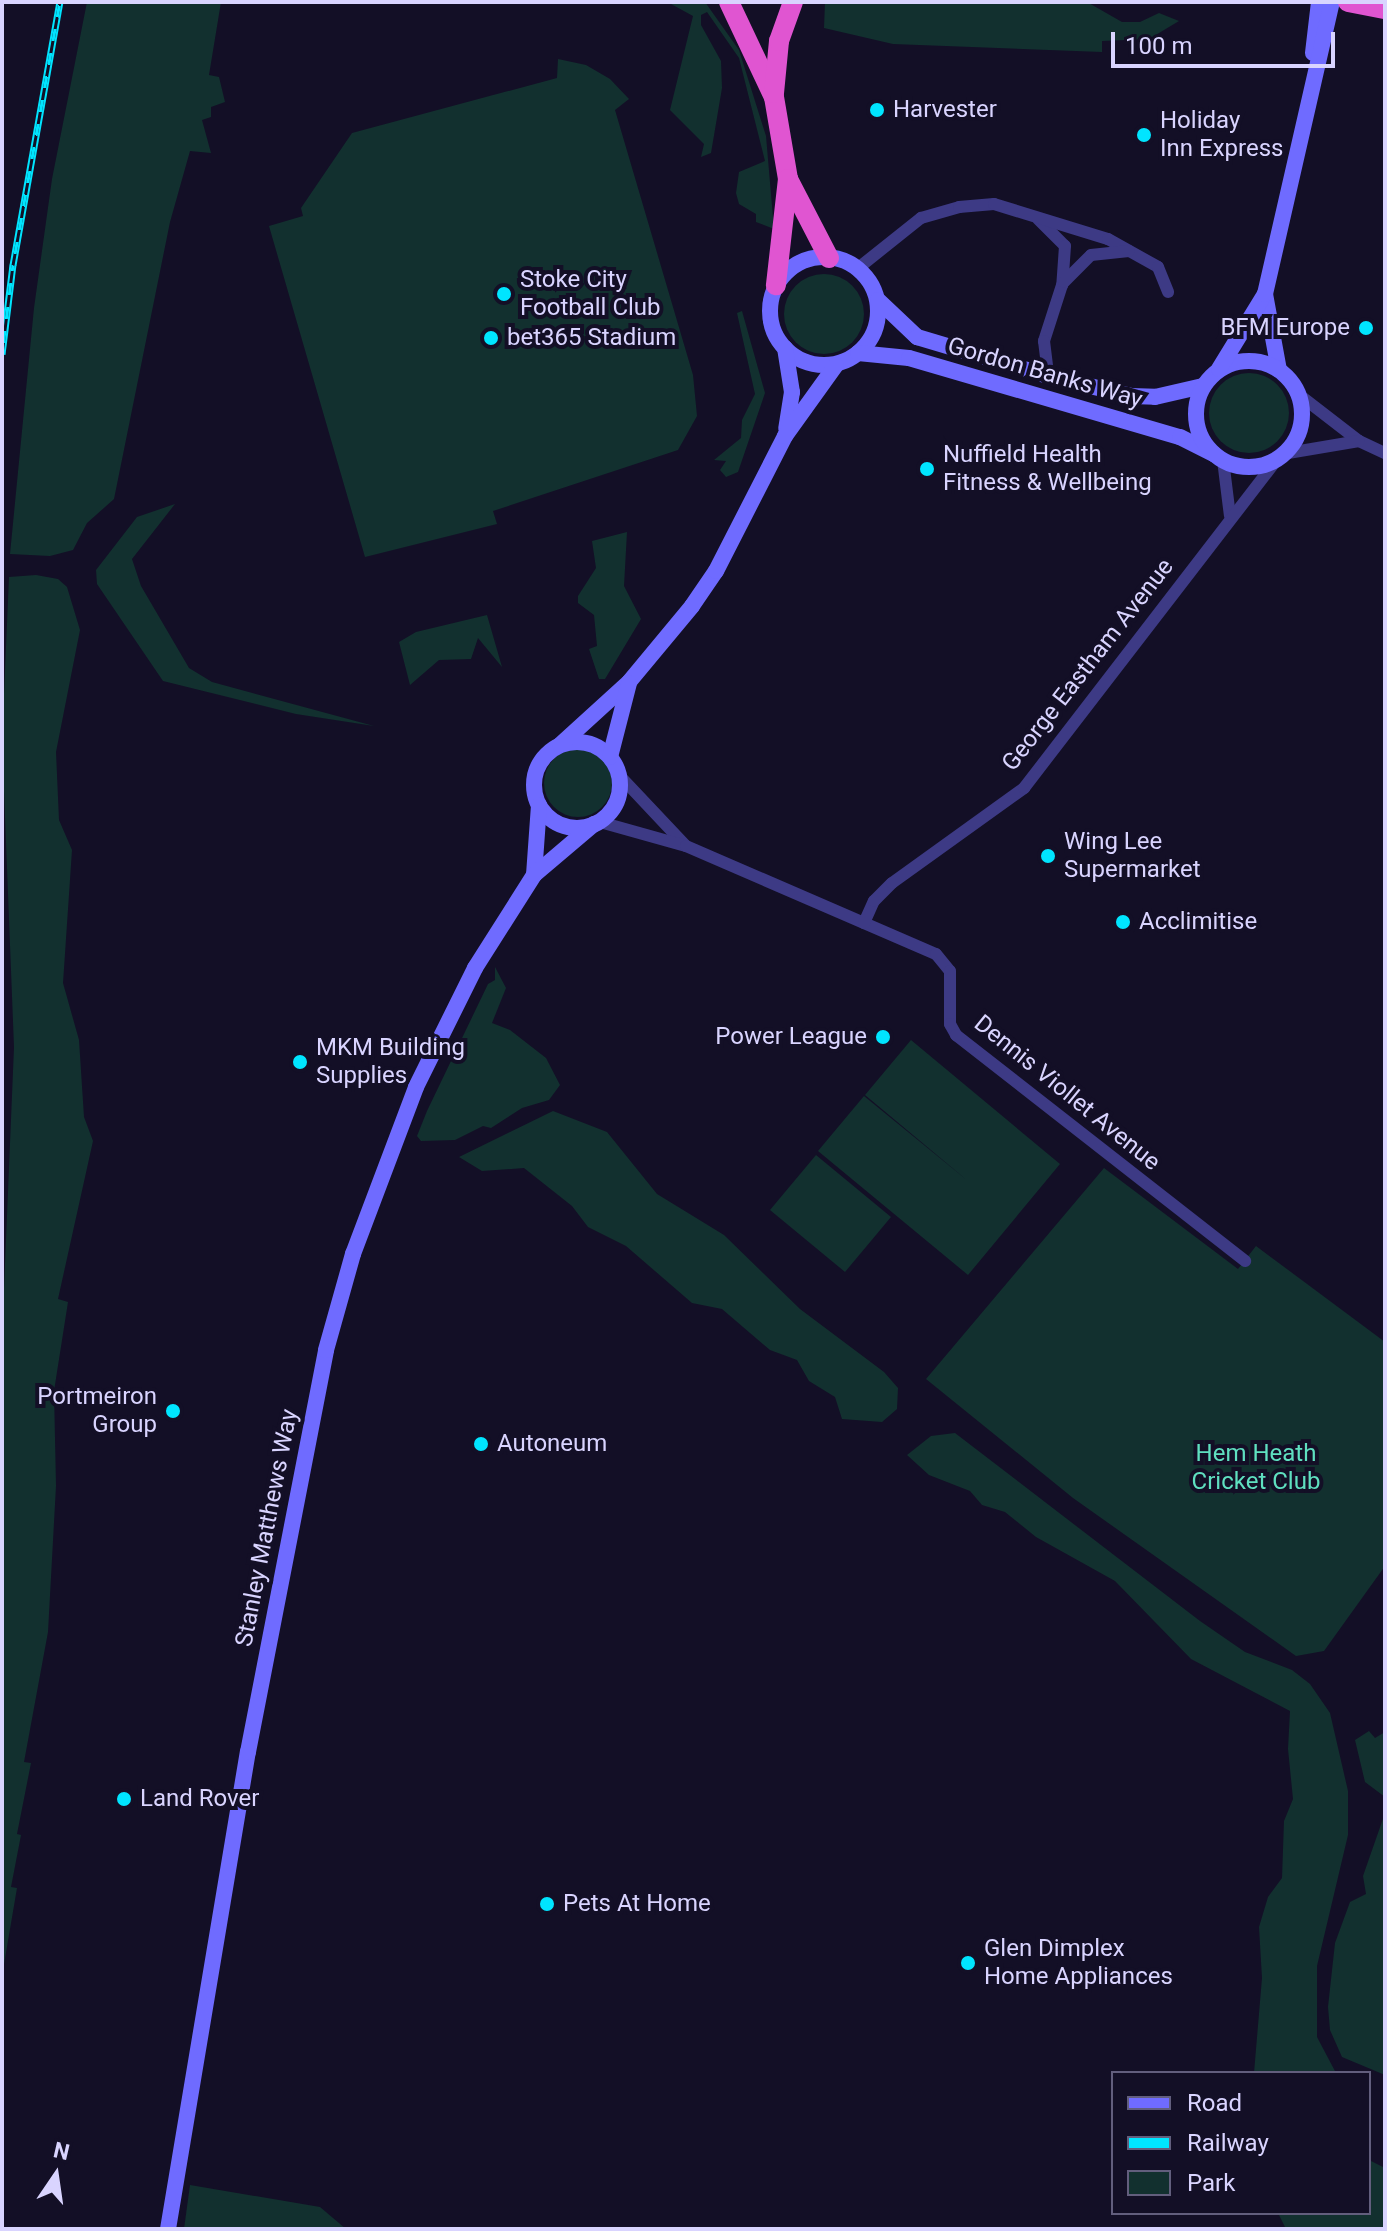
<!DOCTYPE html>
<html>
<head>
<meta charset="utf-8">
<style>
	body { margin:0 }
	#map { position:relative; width:1387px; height:2231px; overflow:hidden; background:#130f26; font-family:Roboto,sans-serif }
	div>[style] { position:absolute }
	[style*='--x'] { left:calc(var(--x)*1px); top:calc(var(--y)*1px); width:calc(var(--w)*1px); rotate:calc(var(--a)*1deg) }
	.green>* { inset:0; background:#12302f }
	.round { border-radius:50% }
	.minor>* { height:12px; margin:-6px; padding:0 6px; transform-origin:6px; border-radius:6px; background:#3d3a85 }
	.secondary>* { height:16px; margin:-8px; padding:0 8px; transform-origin:8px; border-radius:8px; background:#6f6bff }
	.secondary>.ring { margin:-8px; padding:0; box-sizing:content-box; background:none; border:16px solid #6f6bff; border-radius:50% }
	.trunk>* { height:20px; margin:-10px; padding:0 10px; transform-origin:10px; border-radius:10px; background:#e055d1 }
	.rail>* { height:7px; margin-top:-3.5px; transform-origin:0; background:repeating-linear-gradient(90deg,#130f26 0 12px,#00e5ff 0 24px); box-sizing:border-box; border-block:2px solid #00e5ff }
	.dots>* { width:22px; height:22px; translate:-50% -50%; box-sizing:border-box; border:4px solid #130f26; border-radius:50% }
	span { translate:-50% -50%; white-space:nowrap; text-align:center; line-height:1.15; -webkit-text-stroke:8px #130f26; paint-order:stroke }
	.poi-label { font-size:24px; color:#d9d4ff }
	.left { translate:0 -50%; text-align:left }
	.right { translate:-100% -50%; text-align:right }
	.street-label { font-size:24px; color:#d9d4ff }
	.park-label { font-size:24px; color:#5fe0c0 }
	.frame { position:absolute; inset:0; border:4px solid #d9d4ff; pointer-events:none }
	.legend { position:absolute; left:1111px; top:2071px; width:260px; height:144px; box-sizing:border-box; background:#130f26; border:2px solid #625e7d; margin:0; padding:10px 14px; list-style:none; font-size:24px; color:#d9d4ff }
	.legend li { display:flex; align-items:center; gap:16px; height:40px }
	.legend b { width:40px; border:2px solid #625e7d }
	.north { position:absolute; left:16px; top:2135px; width:80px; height:80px; -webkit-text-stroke:6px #130f26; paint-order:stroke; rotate:13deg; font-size:22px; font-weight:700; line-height:32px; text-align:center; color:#d9d4ff }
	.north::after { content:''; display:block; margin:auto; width:28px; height:36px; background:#d9d4ff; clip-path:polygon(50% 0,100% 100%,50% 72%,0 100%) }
	.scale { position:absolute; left:1111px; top:32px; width:224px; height:36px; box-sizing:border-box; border:4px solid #d9d4ff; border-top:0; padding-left:10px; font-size:24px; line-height:28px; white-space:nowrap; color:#d9d4ff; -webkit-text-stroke:6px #130f26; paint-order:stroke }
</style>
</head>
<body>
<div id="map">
	<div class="green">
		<i style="clip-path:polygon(87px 2px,221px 2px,209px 75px,219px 77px,225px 102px,211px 107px,211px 117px,202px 120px,211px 153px,190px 151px,170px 222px,114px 499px,87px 523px,73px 550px,50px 556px,10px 554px,34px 308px,52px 179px)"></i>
		<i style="clip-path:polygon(651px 2px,705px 2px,739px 50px,766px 136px,774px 229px,756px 222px,756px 214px,739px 204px,736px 193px,739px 172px,765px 161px,739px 58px,707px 12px,701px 15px,701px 25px,721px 61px,722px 88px,711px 153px,701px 157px,704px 144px,670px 110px,693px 16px,671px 4px)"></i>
		<i style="clip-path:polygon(825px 2px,1087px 2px,1122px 22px,1140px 22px,1159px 13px,1179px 21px,1149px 39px,1102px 41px,1102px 52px,893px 44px,824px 28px)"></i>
		<i style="clip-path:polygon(558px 59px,586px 65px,610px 79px,629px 99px,615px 110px,693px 375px,697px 416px,678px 450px,493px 511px,497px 524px,365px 557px,269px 226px,303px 216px,301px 208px,352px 133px,557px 78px)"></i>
		<i class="round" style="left:784px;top:274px;width:80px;height:80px"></i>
		<i style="clip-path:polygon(742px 311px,765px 393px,738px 472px,726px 477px,720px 470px,726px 461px,714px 460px,741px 438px,742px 420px,755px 394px,737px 313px)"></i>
		<i class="round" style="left:1209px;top:373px;width:80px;height:80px"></i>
		<i style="clip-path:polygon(175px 504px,132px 559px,141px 586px,189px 668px,212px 682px,374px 726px,296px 714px,163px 681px,97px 584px,96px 570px,137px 517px)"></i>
		<i style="clip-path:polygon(627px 532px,624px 586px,641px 619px,605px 679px,599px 679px,589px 649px,597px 646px,594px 615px,578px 603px,578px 596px,596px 568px,592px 541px)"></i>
		<i style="clip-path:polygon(36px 575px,58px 579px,67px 587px,80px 630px,56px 752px,59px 820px,72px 850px,63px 983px,79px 1040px,84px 1117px,93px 1141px,58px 1299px,68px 1302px,54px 1391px,56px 1486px,48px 1632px,24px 1762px,31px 1763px,17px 1834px,21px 1835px,11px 1887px,17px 1888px,2px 1976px,2px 1336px,14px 1047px,2px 740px,9px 577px)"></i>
		<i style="clip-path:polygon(487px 615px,502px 667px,478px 638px,471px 659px,439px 660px,410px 685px,399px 642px,416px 632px)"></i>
		<i class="round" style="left:544px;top:749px;width:68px;height:68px"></i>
		<i style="clip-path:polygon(495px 967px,506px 988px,492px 1023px,510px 1030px,546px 1058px,560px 1085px,549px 1100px,522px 1108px,491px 1128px,483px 1126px,455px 1140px,421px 1141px,417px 1136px,427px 1111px,488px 984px,495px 980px)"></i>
		<i style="clip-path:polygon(911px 1040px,1060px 1164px,968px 1275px,818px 1151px,864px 1096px,968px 1181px,865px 1095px)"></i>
		<i style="clip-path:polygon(553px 1111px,607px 1132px,657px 1194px,724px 1235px,800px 1309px,884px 1372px,898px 1388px,897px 1409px,882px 1422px,842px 1419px,835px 1397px,809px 1381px,797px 1360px,770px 1350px,722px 1309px,692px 1303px,626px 1246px,588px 1227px,572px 1206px,524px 1168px,482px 1171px,459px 1157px)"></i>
		<i style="clip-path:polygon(816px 1155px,891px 1217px,845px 1272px,770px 1210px)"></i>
		<i style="clip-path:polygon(1104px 1168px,1238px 1269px,1256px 1246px,1385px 1342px,1385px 1566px,1324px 1651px,1296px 1656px,1073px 1498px,926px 1379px)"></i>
		<i style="clip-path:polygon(955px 1433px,1200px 1621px,1245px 1652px,1292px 1670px,1310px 1684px,1330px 1713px,1348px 1791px,1348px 1835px,1317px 1966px,1317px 2037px,1336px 2073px,1254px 2073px,1262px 1978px,1259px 1927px,1268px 1897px,1282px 1878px,1284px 1821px,1293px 1799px,1288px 1749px,1290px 1711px,1191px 1659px,1115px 1581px,1036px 1537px,1005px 1512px,982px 1505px,970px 1491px,929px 1475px,907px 1455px,931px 1436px)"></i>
		<i style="clip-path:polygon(1369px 1731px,1375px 1738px,1385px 1732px,1385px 1797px,1365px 1782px,1355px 1740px)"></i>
		<i style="clip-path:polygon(1385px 1813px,1385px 2075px,1342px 2057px,1330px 2030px,1328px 2007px,1335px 1943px,1350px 1902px,1366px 1894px,1363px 1876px)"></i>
		<i style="clip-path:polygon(1369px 2160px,1385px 2168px,1385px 2229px,1286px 2229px,1278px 2213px,1369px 2213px)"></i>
		<i style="clip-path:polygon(190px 2185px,320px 2207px,346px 2229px,184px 2229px)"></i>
	</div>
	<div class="minor">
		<i style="--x:1038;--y:219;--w:38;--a:45"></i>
		<i style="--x:1065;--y:246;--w:39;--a:94"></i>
		<i style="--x:1062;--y:285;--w:59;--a:107.8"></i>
		<i style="--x:1044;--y:341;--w:35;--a:83"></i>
		<i style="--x:857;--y:269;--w:82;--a:-38.6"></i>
		<i style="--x:921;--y:218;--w:40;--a:-16"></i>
		<i style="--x:959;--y:207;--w:35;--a:-5"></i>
		<i style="--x:994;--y:204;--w:119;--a:17.1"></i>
		<i style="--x:1108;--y:239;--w:57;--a:29.2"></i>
		<i style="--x:1158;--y:267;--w:27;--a:68"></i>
		<i style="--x:1064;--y:282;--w:38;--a:-45"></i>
		<i style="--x:1091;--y:255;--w:38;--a:-6"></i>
		<i style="--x:1302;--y:397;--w:72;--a:37.7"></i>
		<i style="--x:1359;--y:441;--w:29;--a:25"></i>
		<i style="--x:1288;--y:453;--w:72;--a:-9.6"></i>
		<i style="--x:1223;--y:460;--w:56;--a:82.9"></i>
		<i style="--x:619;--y:775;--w:96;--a:46.7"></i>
		<i style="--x:600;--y:822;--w:89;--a:15.6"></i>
		<i style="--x:686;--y:846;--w:272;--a:23.4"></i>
		<i style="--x:936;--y:954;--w:22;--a:51"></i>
		<i style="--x:950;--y:971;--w:53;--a:90"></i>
		<i style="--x:950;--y:1024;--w:13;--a:61"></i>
		<i style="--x:956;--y:1035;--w:367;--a:38"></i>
		<i style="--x:864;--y:923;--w:24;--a:-66"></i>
		<i style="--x:874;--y:901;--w:25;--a:-45"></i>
		<i style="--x:892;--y:883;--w:163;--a:-35.7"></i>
		<i style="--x:1024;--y:788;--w:411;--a:-52.4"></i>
	</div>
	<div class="secondary">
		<i style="--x:1313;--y:53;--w:51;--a:-83.3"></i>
		<i class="ring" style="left:770px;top:257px;width:92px;height:92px"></i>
		<i style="--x:1265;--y:294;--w:77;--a:79.6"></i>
		<i style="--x:878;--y:300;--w:54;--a:43.5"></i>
		<i style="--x:917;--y:337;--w:137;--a:16.6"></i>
		<i style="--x:1048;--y:376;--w:85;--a:13.5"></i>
		<i style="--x:1131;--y:396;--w:24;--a:2"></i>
		<i style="--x:1155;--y:397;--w:49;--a:-12.9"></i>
		<i style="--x:785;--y:348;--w:45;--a:81"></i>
		<i style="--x:792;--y:392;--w:37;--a:99"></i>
		<i style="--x:858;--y:353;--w:51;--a:5.6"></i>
		<i style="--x:909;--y:358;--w:282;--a:16.3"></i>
		<i style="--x:1180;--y:437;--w:39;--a:27"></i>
		<i class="ring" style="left:1196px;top:361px;width:90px;height:90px"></i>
		<i style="--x:1219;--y:369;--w:88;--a:-58.5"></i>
		<i style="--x:1265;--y:294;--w:300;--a:-77.1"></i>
		<i class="ring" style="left:534px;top:742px;width:70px;height:70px"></i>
		<i style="--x:560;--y:745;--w:93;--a:-42.4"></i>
		<i style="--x:629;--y:682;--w:99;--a:-50.3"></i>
		<i style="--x:692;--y:606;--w:42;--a:-55.6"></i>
		<i style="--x:716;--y:571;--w:152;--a:-62.9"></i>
		<i style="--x:785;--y:436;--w:87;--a:-54.3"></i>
		<i style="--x:610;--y:757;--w:76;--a:-75.6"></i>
		<i style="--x:534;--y:875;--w:70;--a:-85.9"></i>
		<i style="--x:168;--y:2229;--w:484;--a:-80.5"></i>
		<i style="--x:248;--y:1752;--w:409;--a:-79"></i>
		<i style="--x:326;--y:1350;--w:100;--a:-74.3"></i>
		<i style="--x:353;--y:1254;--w:178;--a:-69.3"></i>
		<i style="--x:416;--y:1087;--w:133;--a:-63.6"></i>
		<i style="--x:475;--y:968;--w:110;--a:-57.6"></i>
		<i style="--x:534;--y:875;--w:79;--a:-40.4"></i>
	</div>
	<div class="trunk">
		<i style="--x:729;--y:2;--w:105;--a:64.7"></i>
		<i style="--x:774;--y:97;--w:83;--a:80.3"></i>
		<i style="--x:788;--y:179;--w:107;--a:96.5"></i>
		<i style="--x:1348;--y:2;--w:38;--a:11"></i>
		<i style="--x:774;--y:93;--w:52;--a:-84.5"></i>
		<i style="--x:779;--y:41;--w:41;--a:-70.3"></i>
		<i style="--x:788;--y:179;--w:89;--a:62.6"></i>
	</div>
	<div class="rail">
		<i style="--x:2;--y:354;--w:90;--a:-83"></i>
		<i style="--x:13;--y:265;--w:267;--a:-79.9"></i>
	</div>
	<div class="dots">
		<i style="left:877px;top:110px;background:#00e5ff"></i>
		<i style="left:1144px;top:135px;background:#00e5ff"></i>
		<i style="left:504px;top:294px;background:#00e5ff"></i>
		<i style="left:1366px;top:328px;background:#00e5ff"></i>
		<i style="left:491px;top:338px;background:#00e5ff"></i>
		<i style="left:927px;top:469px;background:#00e5ff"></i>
		<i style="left:1048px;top:856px;background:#00e5ff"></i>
		<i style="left:1123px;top:922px;background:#00e5ff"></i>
		<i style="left:883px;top:1037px;background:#00e5ff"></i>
		<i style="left:300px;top:1062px;background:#00e5ff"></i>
		<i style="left:173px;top:1411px;background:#00e5ff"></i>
		<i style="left:481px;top:1444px;background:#00e5ff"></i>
		<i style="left:124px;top:1799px;background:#00e5ff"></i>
		<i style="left:547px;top:1904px;background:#00e5ff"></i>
		<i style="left:968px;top:1963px;background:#00e5ff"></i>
	</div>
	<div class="poi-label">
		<span class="left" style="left:893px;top:110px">Harvester</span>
		<span class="left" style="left:1160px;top:135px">Holiday<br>Inn Express</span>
		<span class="left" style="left:520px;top:294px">Stoke City<br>Football Club</span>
		<span class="right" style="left:1350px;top:328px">BFM Europe</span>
		<span class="left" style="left:507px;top:338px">bet365 Stadium</span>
		<span class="left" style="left:943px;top:469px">Nuffield Health<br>Fitness &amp; Wellbeing</span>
		<span class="left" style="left:1064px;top:856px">Wing Lee<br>Supermarket</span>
		<span class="left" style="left:1139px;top:922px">Acclimitise</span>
		<span class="right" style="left:867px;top:1037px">Power League</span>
		<span class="left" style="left:316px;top:1062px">MKM Building<br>Supplies</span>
		<span class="right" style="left:157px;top:1411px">Portmeiron<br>Group</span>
		<span class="left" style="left:497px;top:1444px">Autoneum</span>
		<span class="left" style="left:140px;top:1799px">Land Rover</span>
		<span class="left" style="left:563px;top:1904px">Pets At Home</span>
		<span class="left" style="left:984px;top:1963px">Glen Dimplex<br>Home Appliances</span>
	</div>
	<div class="street-label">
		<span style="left:1045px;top:373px;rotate:16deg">Gordon Banks Way</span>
		<span style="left:1088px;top:665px;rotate:-52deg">George Eastham Avenue</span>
		<span style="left:1067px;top:1093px;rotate:39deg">Dennis Viollet Avenue</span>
		<span style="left:267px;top:1528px;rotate:-79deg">Stanley Matthews Way</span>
	</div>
	<div class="park-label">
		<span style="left:1256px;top:1468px">Hem Heath<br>Cricket Club</span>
	</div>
	<div class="frame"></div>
	<ul class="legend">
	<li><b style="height:10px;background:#6f6bff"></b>Road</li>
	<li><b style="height:10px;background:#00e5ff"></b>Railway</li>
	<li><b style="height:22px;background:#12302f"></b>Park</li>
	</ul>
	<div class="north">N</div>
	<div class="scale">100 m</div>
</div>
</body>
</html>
